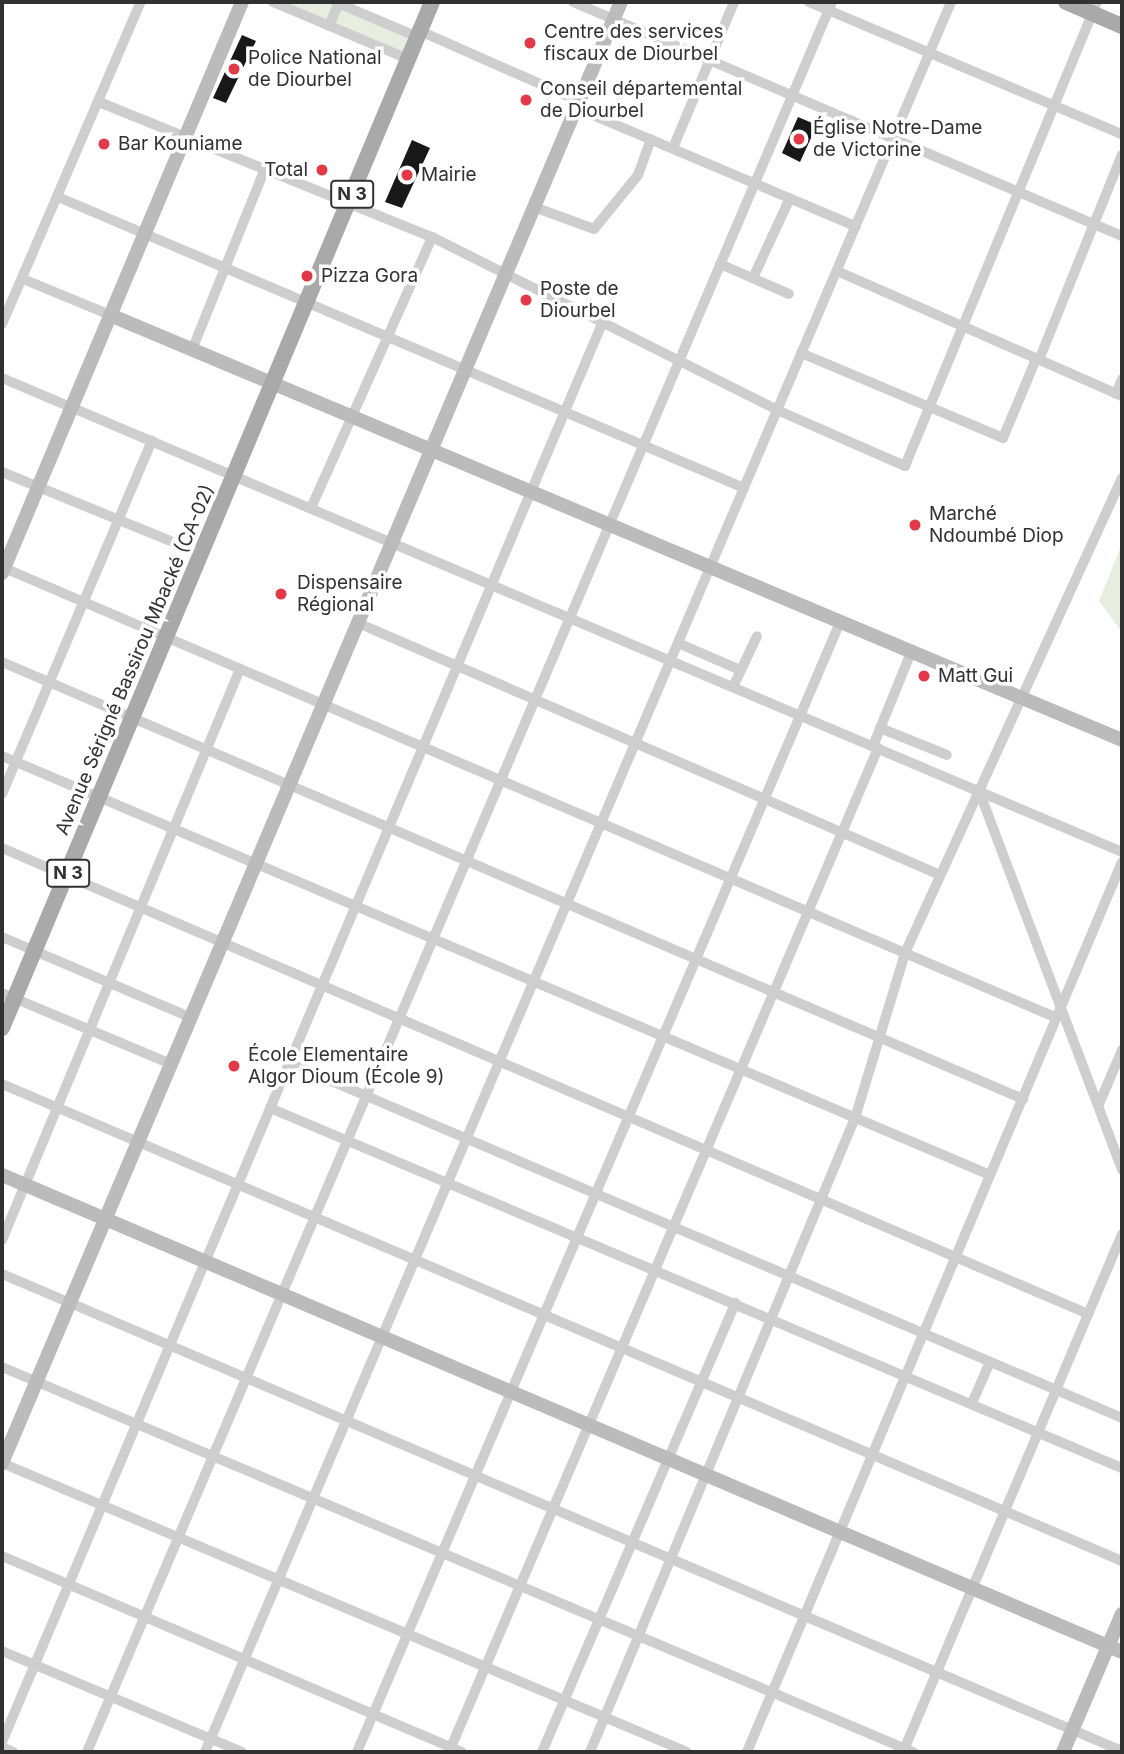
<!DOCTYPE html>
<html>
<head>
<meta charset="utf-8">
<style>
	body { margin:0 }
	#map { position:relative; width:1124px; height:1754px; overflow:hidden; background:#fff; font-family:Inter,sans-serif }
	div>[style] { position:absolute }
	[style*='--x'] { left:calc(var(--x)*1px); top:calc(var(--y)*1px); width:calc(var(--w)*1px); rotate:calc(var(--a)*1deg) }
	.green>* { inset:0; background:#e7eddf }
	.building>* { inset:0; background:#181818 }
	.street>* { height:10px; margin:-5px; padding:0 5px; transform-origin:5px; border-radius:5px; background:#cecece }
	.secondary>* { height:14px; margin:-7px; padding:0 7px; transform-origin:7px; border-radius:7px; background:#bbb }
	.primary>* { height:16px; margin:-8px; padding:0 8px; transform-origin:8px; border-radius:8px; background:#a9a9a9 }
	.dots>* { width:19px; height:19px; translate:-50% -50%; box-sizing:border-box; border:4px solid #fff; border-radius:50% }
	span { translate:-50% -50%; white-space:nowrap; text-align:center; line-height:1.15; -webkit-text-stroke:7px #fff; paint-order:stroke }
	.shield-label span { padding:2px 5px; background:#fff; border:2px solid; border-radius:5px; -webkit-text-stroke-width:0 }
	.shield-label { font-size:18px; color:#313131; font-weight:700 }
	.poi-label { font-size:19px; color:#313131 }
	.left { translate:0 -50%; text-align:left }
	.right { translate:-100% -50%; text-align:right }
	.street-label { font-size:19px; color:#313131 }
	.frame { position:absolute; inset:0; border:4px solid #313131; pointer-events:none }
</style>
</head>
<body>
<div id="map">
	<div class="green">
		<i style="clip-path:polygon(286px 2px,323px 2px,412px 40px,406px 53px)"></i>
		<i style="clip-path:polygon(1122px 544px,1122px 632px,1099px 601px)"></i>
	</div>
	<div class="building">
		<i style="clip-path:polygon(242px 35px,256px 41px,226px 103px,213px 98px)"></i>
		<i style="clip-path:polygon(798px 117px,817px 125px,800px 162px,782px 153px)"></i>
		<i style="clip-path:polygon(412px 140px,430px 148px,402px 208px,385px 202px)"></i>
	</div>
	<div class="street">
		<i style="--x:273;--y:2;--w:147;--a:22.9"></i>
		<i style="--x:335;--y:2;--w:90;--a:22.9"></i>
		<i style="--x:573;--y:2;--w:597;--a:23.09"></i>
		<i style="--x:809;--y:2;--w:340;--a:22.9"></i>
		<i style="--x:329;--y:26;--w:26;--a:-67"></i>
		<i style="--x:420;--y:31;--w:174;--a:23.8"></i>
		<i style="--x:99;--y:102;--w:359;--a:22.1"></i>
		<i style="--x:432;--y:237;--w:386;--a:26.6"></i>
		<i style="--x:777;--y:410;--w:140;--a:23.6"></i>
		<i style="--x:905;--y:466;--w:502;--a:-67.52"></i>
		<i style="--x:576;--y:108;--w:304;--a:22.9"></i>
		<i style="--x:673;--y:148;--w:158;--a:-67.3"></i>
		<i style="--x:58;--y:197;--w:745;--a:22.99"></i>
		<i style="--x:534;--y:207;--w:64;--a:20.1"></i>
		<i style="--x:594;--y:229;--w:70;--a:-50.8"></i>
		<i style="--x:638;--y:175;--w:38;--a:-70"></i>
		<i style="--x:720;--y:264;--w:75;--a:23.5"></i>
		<i style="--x:837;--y:271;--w:311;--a:23.7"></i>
		<i style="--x:753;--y:278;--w:88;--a:-65.2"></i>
		<i style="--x:23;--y:279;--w:94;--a:22.5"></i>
		<i style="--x:2;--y:324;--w:351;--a:-66.7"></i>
		<i style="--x:192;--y:350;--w:193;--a:-68.1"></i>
		<i style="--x:801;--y:353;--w:219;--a:22.8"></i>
		<i style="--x:1003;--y:438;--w:86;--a:-67.3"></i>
		<i style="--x:1039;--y:360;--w:221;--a:-68"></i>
		<i style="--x:2;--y:378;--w:1216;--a:22.94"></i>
		<i style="--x:1116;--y:394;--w:16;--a:-68"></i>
		<i style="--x:2;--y:472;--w:216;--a:22.3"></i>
		<i style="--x:311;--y:508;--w:297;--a:-65.9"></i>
		<i style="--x:2;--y:567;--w:1147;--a:23.15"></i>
		<i style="--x:358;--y:623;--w:634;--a:23.41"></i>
		<i style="--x:678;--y:643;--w:68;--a:23.5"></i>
		<i style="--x:2;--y:662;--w:1111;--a:23.17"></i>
		<i style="--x:733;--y:687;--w:56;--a:-64.8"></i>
		<i style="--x:880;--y:728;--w:72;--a:21.9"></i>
		<i style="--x:873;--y:746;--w:104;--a:-67.9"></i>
		<i style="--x:2;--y:756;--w:1073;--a:22.98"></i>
		<i style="--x:979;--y:791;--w:405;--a:69.3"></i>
		<i style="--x:2;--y:794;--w:384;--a:-67"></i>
		<i style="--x:2;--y:848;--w:1182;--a:23.22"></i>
		<i style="--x:2;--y:937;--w:204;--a:23.1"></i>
		<i style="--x:2;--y:993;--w:183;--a:22.8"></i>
		<i style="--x:289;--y:1063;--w:905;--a:23.08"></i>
		<i style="--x:2;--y:1084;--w:1217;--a:23.07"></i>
		<i style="--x:1099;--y:1104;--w:59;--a:-66.9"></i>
		<i style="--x:270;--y:1108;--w:925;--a:22.91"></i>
		<i style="--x:2;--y:1240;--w:619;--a:-67.37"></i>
		<i style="--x:2;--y:1274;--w:1217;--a:23.07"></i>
		<i style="--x:2;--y:1367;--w:989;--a:22.91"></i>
		<i style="--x:972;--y:1403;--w:45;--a:-66.3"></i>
		<i style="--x:2;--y:1463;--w:743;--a:22.87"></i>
		<i style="--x:2;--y:1556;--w:500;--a:23.08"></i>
		<i style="--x:2;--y:1651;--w:260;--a:22.8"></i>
		<i style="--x:2;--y:1742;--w:1545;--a:-67.07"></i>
		<i style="--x:2;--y:1747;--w:12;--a:24"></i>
		<i style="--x:87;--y:1752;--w:1902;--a:-66.94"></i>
		<i style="--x:205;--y:1752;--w:1902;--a:-66.91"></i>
		<i style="--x:357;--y:1752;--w:1231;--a:-66.85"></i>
		<i style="--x:449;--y:1752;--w:1092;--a:-66.86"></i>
		<i style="--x:542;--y:1752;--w:489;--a:-66.7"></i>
		<i style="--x:590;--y:1752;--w:687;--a:-67.32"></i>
		<i style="--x:855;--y:1118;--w:172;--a:-73.1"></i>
		<i style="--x:905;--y:953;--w:522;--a:-65.45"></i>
		<i style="--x:747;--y:1752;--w:966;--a:-67.15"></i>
		<i style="--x:903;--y:1752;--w:562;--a:-67.08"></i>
	</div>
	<div class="secondary">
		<i style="--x:110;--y:315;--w:1098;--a:22.78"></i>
		<i style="--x:2;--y:573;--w:619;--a:-67.2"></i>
		<i style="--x:2;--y:1175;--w:1217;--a:23.07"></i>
		<i style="--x:2;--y:1463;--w:1587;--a:-67.04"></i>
		<i style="--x:1063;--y:1752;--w:150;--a:-66.9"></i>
	</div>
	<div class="primary">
		<i style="--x:1066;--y:2;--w:61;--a:23.2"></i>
		<i style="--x:2;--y:1028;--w:1112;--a:-67.26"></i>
	</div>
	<div class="dots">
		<i style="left:530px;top:43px;background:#e23847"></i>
		<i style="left:234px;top:69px;background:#e23847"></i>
		<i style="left:526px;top:100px;background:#e23847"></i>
		<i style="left:799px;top:139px;background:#e23847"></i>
		<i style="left:104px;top:144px;background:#e23847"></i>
		<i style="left:322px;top:170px;background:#e23847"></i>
		<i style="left:407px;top:175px;background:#e23847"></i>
		<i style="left:307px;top:276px;background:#e23847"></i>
		<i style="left:526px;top:300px;background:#e23847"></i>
		<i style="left:915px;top:525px;background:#e23847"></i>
		<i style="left:281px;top:594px;background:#e23847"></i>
		<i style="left:924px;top:676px;background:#e23847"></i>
		<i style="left:234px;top:1066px;background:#e23847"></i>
	</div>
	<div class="shield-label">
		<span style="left:352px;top:194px">N 3</span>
		<span style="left:68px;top:873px">N 3</span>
	</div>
	<div class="poi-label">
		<span class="left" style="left:544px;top:43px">Centre des services<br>fiscaux de Diourbel</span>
		<span class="left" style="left:248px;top:69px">Police National<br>de Diourbel</span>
		<span class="left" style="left:540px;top:100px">Conseil départemental<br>de Diourbel</span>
		<span class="left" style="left:813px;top:139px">Église Notre-Dame<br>de Victorine</span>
		<span class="left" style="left:118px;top:144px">Bar Kouniame</span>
		<span class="right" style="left:308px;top:170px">Total</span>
		<span class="left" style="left:421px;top:175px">Mairie</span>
		<span class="left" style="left:321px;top:276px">Pizza Gora</span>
		<span class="left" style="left:540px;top:300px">Poste de<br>Diourbel</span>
		<span class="left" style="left:929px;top:525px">Marché<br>Ndoumbé Diop</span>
		<span class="left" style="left:297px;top:594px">Dispensaire<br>Régional</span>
		<span class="left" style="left:938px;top:676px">Matt Gui</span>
		<span class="left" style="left:248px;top:1066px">École Elementaire<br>Algor Dioum (École 9)</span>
	</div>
	<div class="street-label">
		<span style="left:135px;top:660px;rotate:-67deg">Avenue Sérigné Bassirou Mbacké (CA-02)</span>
	</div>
	<div class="frame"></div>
</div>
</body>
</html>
